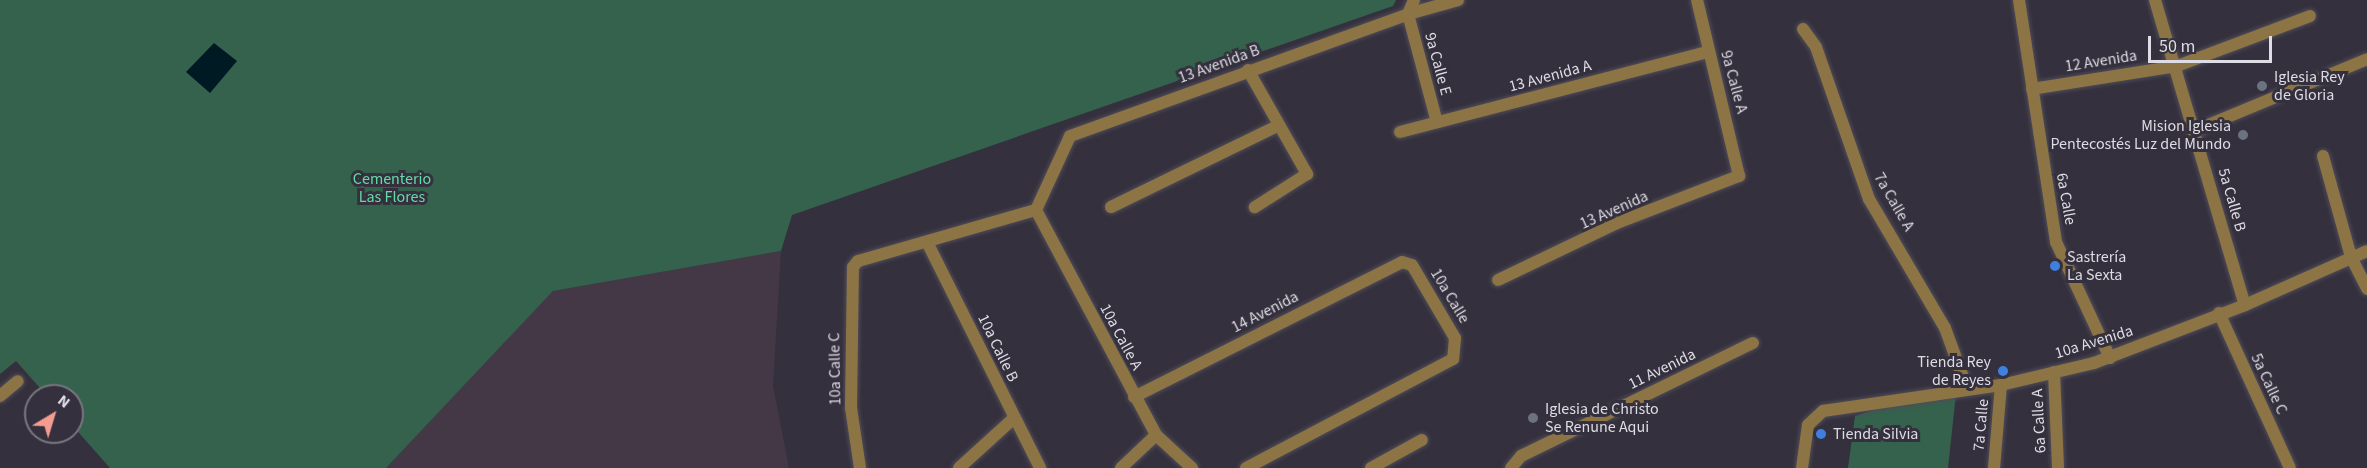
<!DOCTYPE html>
<html>
<head>
<meta charset="utf-8">
<style>
	body { margin:0 }
	#map { position:relative; width:2367px; height:468px; overflow:hidden; background:#34303d; font-family:"Source Sans 3",sans-serif }
	div>[style] { position:absolute }
	[style*='--x'] { left:calc(var(--x)*1px); top:calc(var(--y)*1px); width:calc(var(--w)*1px); rotate:calc(var(--a)*1deg) }
	.industrial>* { inset:0; background:#443847 }
	.green>* { inset:0; background:#35624d }
	.water>* { inset:0; background:#001a23 }
	.roads { filter:drop-shadow(0 0 2px #4f4c58) drop-shadow(0 0 2px #4f4c58) }
	.minor>* { height:12px; margin:-6px; padding:0 6px; transform-origin:6px; border-radius:6px; background:#8d7444 }
	.dots>* { width:16px; height:16px; translate:-50% -50%; box-sizing:border-box; border:3px solid #34303d; border-radius:50% }
	span { translate:-50% -50%; white-space:nowrap; text-align:center; line-height:1.15; -webkit-text-stroke:6px #34303d; paint-order:stroke }
	.street-label { font-size:16px; color:#dedce4 }
	.poi-label { font-size:16px; color:#dedce4 }
	.left { translate:0 -50%; text-align:left }
	.right { translate:-100% -50%; text-align:right }
	.park-label { font-size:16px; color:#64daa7 }
	.north { position:absolute; left:24px; top:384px; width:60px; height:60px; box-sizing:border-box; background:#34303d; border:2px solid #787580; border-radius:50%; rotate:38deg; font-size:16px; font-weight:700; line-height:24px; text-align:center; color:#dedce4 }
	.north::after { content:''; display:block; margin:auto; width:21px; height:27px; background:#f59c91; clip-path:polygon(50% 0,100% 100%,50% 72%,0 100%) }
	.scale { position:absolute; left:2148px; top:36px; width:124px; height:27px; box-sizing:border-box; border:3px solid #dedce4; border-top:0; padding-left:8px; font-size:18px; line-height:21px; white-space:nowrap; color:#dedce4; -webkit-text-stroke:4px #34303d; paint-order:stroke }
</style>
</head>
<body>
<div id="map">
	<div class="industrial">
		<i style="clip-path:polygon(781px 251px,773px 386px,789px 468px,386px 468px,553px 291px)"></i>
	</div>
	<div class="green">
		<i style="clip-path:polygon(0 0,1396px 0,1393px 6px,792px 215px,781px 251px,553px 291px,386px 468px,110px 468px,72px 425px,72px 396px,47px 396px,16px 361px,0 374px)"></i>
		<i style="clip-path:polygon(1956px 394px,1948px 468px,1848px 468px,1855px 416px,1898px 402px)"></i>
	</div>
	<div class="water">
		<i style="clip-path:polygon(214px 43px,237px 61px,210px 93px,186px 72px)"></i>
	</div>
	<div class="roads">
		<div class="minor">
			<i style="--x:1414;--y:0;--w:15;--a:113"></i>
			<i style="--x:1408;--y:14;--w:112;--a:75"></i>
			<i style="--x:2019;--y:0;--w:245;--a:81.3"></i>
			<i style="--x:2056;--y:242;--w:128;--a:65"></i>
			<i style="--x:2155;--y:0;--w:318;--a:73.6"></i>
			<i style="--x:1803;--y:29;--w:22;--a:54"></i>
			<i style="--x:1816;--y:47;--w:161;--a:70.8"></i>
			<i style="--x:1869;--y:199;--w:150;--a:59.5"></i>
			<i style="--x:1945;--y:328;--w:64;--a:69.9"></i>
			<i style="--x:1248;--y:70;--w:120;--a:60.4"></i>
			<i style="--x:1307;--y:174;--w:62;--a:147.6"></i>
			<i style="--x:2032;--y:89;--w:147;--a:-9"></i>
			<i style="--x:2177;--y:66;--w:142;--a:-20.6"></i>
			<i style="--x:2196;--y:130;--w:185;--a:-22.5"></i>
			<i style="--x:1400;--y:132;--w:318;--a:-14.6"></i>
			<i style="--x:2323;--y:156;--w:105;--a:74.5"></i>
			<i style="--x:2351;--y:257;--w:36;--a:63"></i>
			<i style="--x:1111;--y:207;--w:187;--a:-26"></i>
			<i style="--x:1036;--y:210;--w:81;--a:-65.3"></i>
			<i style="--x:1070;--y:136;--w:359;--a:-19.8"></i>
			<i style="--x:1408;--y:14;--w:52;--a:-15.6"></i>
			<i style="--x:1036;--y:210;--w:255;--a:61.9"></i>
			<i style="--x:1156;--y:435;--w:49;--a:42.5"></i>
			<i style="--x:927;--y:242;--w:253;--a:63.4"></i>
			<i style="--x:1498;--y:280;--w:132;--a:-25.6"></i>
			<i style="--x:1617;--y:223;--w:131;--a:-21.1"></i>
			<i style="--x:1739;--y:176;--w:181;--a:-103.4"></i>
			<i style="--x:2219;--y:313;--w:170;--a:65.4"></i>
			<i style="--x:2054;--y:372;--w:96;--a:87.6"></i>
			<i style="--x:0;--y:396;--w:23;--a:-40"></i>
			<i style="--x:1134;--y:397;--w:300;--a:-26.7"></i>
			<i style="--x:1402;--y:262;--w:10;--a:17"></i>
			<i style="--x:1412;--y:265;--w:85;--a:59.5"></i>
			<i style="--x:1455;--y:338;--w:21;--a:95"></i>
			<i style="--x:1453;--y:359;--w:234;--a:152.2"></i>
			<i style="--x:860;--y:468;--w:61;--a:-98.5"></i>
			<i style="--x:851;--y:408;--w:141;--a:-89.2"></i>
			<i style="--x:853;--y:267;--w:8;--a:-50"></i>
			<i style="--x:858;--y:261;--w:185;--a:-16"></i>
			<i style="--x:959;--y:468;--w:74;--a:-42.3"></i>
			<i style="--x:1121;--y:468;--w:48;--a:-43.3"></i>
			<i style="--x:1371;--y:468;--w:58;--a:-28.8"></i>
			<i style="--x:1511;--y:468;--w:16;--a:-50"></i>
			<i style="--x:1521;--y:456;--w:258;--a:-26"></i>
			<i style="--x:1802;--y:468;--w:43;--a:-82.1"></i>
			<i style="--x:1808;--y:425;--w:21;--a:-43"></i>
			<i style="--x:1823;--y:411;--w:180;--a:-8.3"></i>
			<i style="--x:2001;--y:385;--w:96;--a:-13.3"></i>
			<i style="--x:2094;--y:363;--w:162;--a:-21"></i>
			<i style="--x:2245;--y:305;--w:133;--a:-23.9"></i>
			<i style="--x:1994;--y:468;--w:83;--a:-85.2"></i>
		</div>
	</div>
	<div class="dots">
		<i style="left:2262px;top:86px;background:#6b7280"></i>
		<i style="left:2243px;top:135px;background:#6b7280"></i>
		<i style="left:2055px;top:266px;background:#3f7fe0"></i>
		<i style="left:2003px;top:371px;background:#3f7fe0"></i>
		<i style="left:1533px;top:418px;background:#6b7280"></i>
		<i style="left:1821px;top:434px;background:#3f7fe0"></i>
	</div>
	<div class="street-label">
		<span style="left:2101px;top:61px;rotate:-9deg">12 Avenida</span>
		<span style="left:1219px;top:64px;rotate:-20deg">13 Avenida B</span>
		<span style="left:1438px;top:64px;rotate:75deg">9a Calle E</span>
		<span style="left:1550px;top:76px;rotate:-15deg">13 Avenida A</span>
		<span style="left:1734px;top:82px;rotate:75deg">9a Calle A</span>
		<span style="left:2066px;top:199px;rotate:80deg">6a Calle</span>
		<span style="left:2232px;top:200px;rotate:74deg">5a Calle B</span>
		<span style="left:1894px;top:202px;rotate:60deg">7a Calle A</span>
		<span style="left:1614px;top:210px;rotate:-24deg">13 Avenida</span>
		<span style="left:1450px;top:296px;rotate:59deg">10a Calle</span>
		<span style="left:1265px;top:312px;rotate:-27deg">14 Avenida</span>
		<span style="left:1121px;top:337px;rotate:62deg">10a Calle A</span>
		<span style="left:2094px;top:342px;rotate:-17deg">10a Avenida</span>
		<span style="left:998px;top:348px;rotate:64deg">10a Calle B</span>
		<span style="left:835px;top:369px;rotate:-91deg">10a Calle C</span>
		<span style="left:1662px;top:369px;rotate:-26deg">11 Avenida</span>
		<span style="left:2269px;top:384px;rotate:65deg">5a Calle C</span>
		<span style="left:2039px;top:421px;rotate:-93deg">6a Calle A</span>
		<span style="left:1981px;top:425px;rotate:-85deg">7a Calle</span>
	</div>
	<div class="poi-label">
		<span class="left" style="left:2274px;top:86px">Iglesia Rey<br>de Gloria</span>
		<span class="right" style="left:2231px;top:135px">Mision Iglesia<br>Pentecostés Luz del Mundo</span>
		<span class="left" style="left:2067px;top:266px">Sastrería<br>La Sexta</span>
		<span class="right" style="left:1991px;top:371px">Tienda Rey<br>de Reyes</span>
		<span class="left" style="left:1545px;top:418px">Iglesia de Christo<br>Se Renune Aqui</span>
		<span class="left" style="left:1833px;top:434px">Tienda Silvia</span>
	</div>
	<div class="park-label">
		<span style="left:392px;top:188px">Cementerio<br>Las Flores</span>
	</div>
	<div class="north">N</div>
	<div class="scale">50 m</div>
</div>
</body>
</html>
